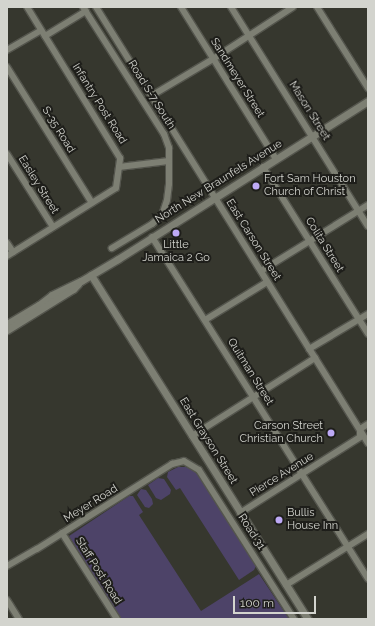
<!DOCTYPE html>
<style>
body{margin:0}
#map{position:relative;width:375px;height:626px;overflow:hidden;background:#36372e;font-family:Raleway,sans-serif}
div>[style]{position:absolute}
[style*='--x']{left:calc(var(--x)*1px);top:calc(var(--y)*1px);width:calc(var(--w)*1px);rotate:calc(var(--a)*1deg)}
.green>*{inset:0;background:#4d4368}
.roads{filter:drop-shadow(1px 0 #54554d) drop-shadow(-1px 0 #54554d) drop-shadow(0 1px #54554d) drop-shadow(0 -1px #54554d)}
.minor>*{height:6px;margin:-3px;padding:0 3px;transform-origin:3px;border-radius:3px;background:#7d7f73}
.tertiary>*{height:7px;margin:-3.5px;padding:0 3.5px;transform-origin:3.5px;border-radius:3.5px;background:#7d7f73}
.dots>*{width:11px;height:11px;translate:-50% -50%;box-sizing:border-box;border:2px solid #1e1e1a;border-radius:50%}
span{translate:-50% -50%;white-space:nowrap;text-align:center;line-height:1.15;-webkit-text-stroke:4px #1e1e1a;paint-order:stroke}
.street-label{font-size:11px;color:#d3d4ce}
.poi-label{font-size:11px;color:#d3d4ce}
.left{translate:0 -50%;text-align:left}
.right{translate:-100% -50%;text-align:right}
.frame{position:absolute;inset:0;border:8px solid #d3d4ce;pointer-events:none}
.scale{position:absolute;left:233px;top:596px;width:83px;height:18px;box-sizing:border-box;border:2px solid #d3d4ce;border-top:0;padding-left:5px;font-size:12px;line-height:14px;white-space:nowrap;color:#d3d4ce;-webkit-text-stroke:3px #1e1e1a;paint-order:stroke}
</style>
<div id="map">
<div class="green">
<div style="clip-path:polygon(178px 467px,186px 467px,196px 472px,256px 566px,254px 570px,239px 580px,180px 488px,176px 490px,167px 477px,168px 472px)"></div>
<div style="clip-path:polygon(158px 478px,164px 479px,171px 490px,170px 494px,161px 500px,156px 498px,148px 485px)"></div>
<div style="clip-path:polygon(141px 489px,146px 490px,152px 499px,153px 504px,149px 508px,145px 507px,137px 495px)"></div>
<div style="clip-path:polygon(129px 496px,133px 496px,143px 512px,139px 515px,201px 611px,259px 574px,289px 619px,121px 619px,69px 536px)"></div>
</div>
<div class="roads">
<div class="minor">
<div style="--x:83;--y:7;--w:151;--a:57.5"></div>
<div style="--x:164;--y:134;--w:15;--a:70"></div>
<div style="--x:169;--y:148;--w:36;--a:90"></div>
<div style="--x:169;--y:184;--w:16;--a:97"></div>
<div style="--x:167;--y:200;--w:16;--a:108"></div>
<div style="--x:162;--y:215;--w:13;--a:138"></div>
<div style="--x:152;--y:224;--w:47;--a:149"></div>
<div style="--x:96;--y:7;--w:514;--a:58.04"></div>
<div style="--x:181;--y:7;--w:179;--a:58"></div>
<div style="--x:231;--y:7;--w:258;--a:58"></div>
<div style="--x:317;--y:7;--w:96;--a:57.8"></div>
<div style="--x:45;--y:36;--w:48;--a:-31.4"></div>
<div style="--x:7;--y:50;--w:39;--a:-30"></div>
<div style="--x:7;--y:67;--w:160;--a:58"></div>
<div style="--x:151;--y:96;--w:72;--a:-30.8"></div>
<div style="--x:213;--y:59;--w:95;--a:-33"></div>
<div style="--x:7;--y:154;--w:86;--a:57.8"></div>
<div style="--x:119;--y:167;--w:50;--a:-6.8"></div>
<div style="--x:263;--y:167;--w:197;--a:57.8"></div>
<div style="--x:152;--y:237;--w:404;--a:57.7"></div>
<div style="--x:7;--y:243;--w:11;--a:56"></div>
<div style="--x:7;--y:256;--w:128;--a:-32"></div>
<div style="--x:116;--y:188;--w:30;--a:-82"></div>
<div style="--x:120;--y:158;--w:177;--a:-121.6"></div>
<div style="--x:261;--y:271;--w:126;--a:-31.7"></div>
<div style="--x:205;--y:320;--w:73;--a:-31.5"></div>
<div style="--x:309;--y:349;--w:69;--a:-30.7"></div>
<div style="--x:192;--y:436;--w:146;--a:-32.4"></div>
<div style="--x:240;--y:513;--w:142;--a:-32.3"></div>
<div style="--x:360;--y:437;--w:8;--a:-90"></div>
<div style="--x:360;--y:429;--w:9;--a:-32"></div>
<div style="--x:62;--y:533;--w:102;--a:57.4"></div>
<div style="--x:7;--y:566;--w:34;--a:-30"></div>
<div style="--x:37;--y:549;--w:160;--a:-32.2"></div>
<div style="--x:172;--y:464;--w:12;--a:-14"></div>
<div style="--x:184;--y:461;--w:17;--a:31"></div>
<div style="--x:199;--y:470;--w:177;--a:57.5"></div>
<div style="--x:286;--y:585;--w:97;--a:-31.9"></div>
<div style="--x:7;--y:600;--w:22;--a:58"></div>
</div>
<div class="tertiary">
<div style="--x:91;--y:275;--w:407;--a:57.8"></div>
<div style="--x:7;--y:324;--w:37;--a:-31"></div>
<div style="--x:39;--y:305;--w:16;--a:-38"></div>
<div style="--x:52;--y:295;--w:32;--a:-26"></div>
<div style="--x:81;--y:281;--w:43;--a:-30.7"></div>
<div style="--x:118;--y:259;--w:296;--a:-32.3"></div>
<div style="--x:7;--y:330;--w:78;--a:-31.8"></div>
<div style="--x:73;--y:289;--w:7;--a:-45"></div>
</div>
</div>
<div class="dots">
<div style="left:256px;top:186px;background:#bda9f5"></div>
<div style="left:176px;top:233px;background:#bda9f5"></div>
<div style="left:331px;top:433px;background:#bda9f5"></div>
<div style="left:279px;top:520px;background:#bda9f5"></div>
</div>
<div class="street-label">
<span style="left:237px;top:78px;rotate:58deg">Sandmeyer Street</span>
<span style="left:151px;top:95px;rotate:58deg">Road S-7 South</span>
<span style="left:99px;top:104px;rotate:58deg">Infantry Post Road</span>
<span style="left:309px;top:111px;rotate:58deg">Mason Street</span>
<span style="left:58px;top:130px;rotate:58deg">S-35 Road</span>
<span style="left:219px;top:182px;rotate:-32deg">North New Braunfels Avenue</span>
<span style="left:38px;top:185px;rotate:58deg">Easley Street</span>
<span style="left:253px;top:240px;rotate:58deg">East Carson Street</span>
<span style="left:324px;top:245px;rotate:58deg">Colita Street</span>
<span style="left:250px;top:372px;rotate:58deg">Quitman Street</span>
<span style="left:208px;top:441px;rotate:58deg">East Grayson Street</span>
<span style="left:282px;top:475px;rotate:-32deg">Pierce Avenue</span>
<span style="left:91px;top:504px;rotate:-32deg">Meyer Road</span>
<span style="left:251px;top:532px;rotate:57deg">Road 31</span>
<span style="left:98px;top:571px;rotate:58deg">Staff Post Road</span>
</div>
<div class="poi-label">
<span class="left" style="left:264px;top:186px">Fort Sam Houston<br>Church of Christ</span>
<span style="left:176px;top:252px">Little<br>Jamaica 2 Go</span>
<span class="right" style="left:323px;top:433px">Carson Street<br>Christian Church</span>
<span class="left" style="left:287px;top:520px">Bullis<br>House Inn</span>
</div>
<div class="frame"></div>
<div class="scale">100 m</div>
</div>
